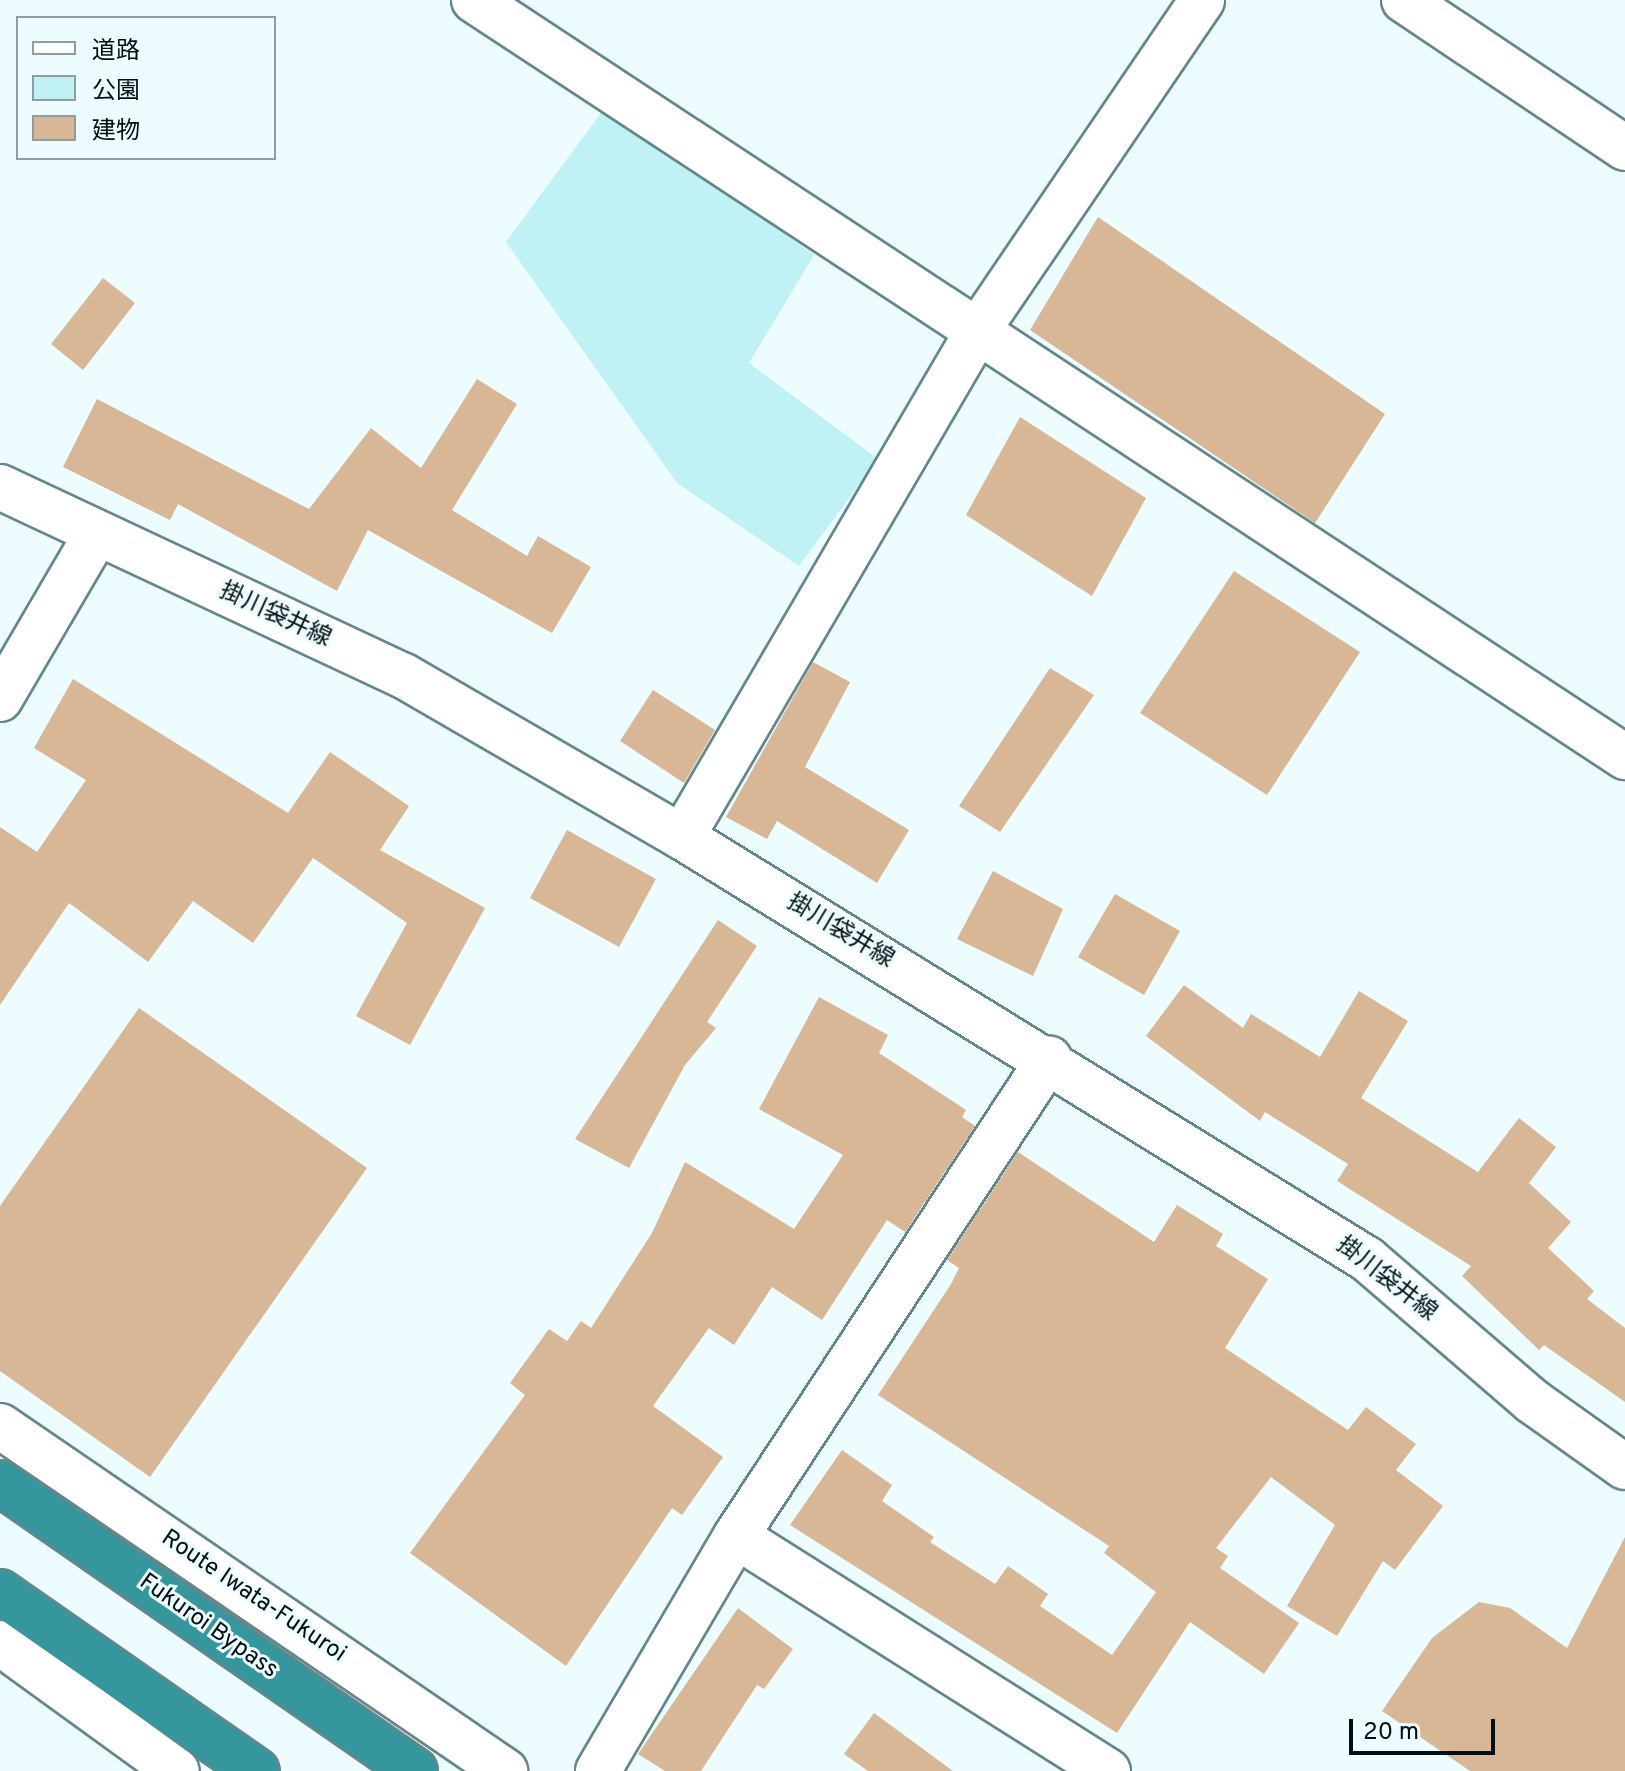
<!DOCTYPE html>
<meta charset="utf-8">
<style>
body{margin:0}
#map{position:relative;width:1625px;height:1771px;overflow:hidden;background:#edfcfe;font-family:Overpass,"Noto Sans JP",sans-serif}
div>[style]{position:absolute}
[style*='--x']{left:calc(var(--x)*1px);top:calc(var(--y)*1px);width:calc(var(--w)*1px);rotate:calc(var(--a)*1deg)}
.green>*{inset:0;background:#bff1f5}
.building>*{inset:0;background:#d7b795}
.roads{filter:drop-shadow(2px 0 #64878a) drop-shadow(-2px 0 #64878a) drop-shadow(0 2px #64878a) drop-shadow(0 -2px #64878a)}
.street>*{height:44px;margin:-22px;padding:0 22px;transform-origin:22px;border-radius:22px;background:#fff}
.secondary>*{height:44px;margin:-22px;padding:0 22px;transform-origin:22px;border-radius:22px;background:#fff}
.highway>*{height:44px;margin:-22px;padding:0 22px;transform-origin:22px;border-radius:22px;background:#36969e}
span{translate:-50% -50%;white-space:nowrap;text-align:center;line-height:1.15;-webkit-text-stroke:6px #edfcfe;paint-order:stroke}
.street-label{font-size:24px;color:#030f10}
.legend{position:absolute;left:16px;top:16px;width:260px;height:144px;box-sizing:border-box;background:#edfcfe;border:2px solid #8f9d9f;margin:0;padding:10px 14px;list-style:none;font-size:24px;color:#030f10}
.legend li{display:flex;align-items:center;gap:16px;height:40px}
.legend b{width:40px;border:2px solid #8f9d9f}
.scale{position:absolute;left:1349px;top:1719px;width:146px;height:36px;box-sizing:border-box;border:4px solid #030f10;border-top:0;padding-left:10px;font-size:24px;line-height:28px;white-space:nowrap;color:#030f10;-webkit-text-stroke:6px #edfcfe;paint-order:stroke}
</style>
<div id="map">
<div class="green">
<div style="clip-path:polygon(606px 106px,814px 255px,749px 363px,878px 459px,799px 566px,677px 483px,506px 242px)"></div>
</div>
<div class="building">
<div style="clip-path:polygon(1098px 217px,1385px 414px,1315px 523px,1030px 330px)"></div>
<div style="clip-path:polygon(103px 278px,135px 303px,83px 370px,51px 344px)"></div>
<div style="clip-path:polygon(477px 379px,517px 404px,452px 510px,527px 556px,538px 536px,591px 567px,552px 633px,368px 530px,337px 591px,178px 504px,170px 520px,63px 467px,97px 399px,309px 509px,371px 428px,421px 468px)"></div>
<div style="clip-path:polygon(1020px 417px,1146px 498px,1092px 596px,966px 515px)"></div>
<div style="clip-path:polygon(1234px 571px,1360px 652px,1267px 795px,1140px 713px)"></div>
<div style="clip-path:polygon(813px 662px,850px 682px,805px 767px,909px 830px,877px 883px,777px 821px,767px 839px,726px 817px)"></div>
<div style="clip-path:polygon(1050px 668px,1094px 695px,1000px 832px,959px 806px)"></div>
<div style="clip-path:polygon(73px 679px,288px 813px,330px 752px,409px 806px,380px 850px,485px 908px,410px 1045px,356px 1016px,407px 923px,313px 858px,253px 943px,193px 901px,148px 962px,69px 903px,0 1005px,0 827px,37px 852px,86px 780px,34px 748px)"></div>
<div style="clip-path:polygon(653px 690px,715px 730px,684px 783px,620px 741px)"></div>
<div style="clip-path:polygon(567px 830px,656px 879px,619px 947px,530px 898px)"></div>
<div style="clip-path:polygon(993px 871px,1063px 909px,1033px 976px,957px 939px)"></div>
<div style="clip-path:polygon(1115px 894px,1180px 931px,1144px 995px,1078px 957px)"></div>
<div style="clip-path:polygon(718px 920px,757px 946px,707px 1022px,716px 1028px,685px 1065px,629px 1168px,575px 1139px)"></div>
<div style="clip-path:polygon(1184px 985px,1243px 1028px,1251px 1014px,1320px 1057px,1359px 991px,1408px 1021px,1361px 1098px,1478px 1172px,1519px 1118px,1556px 1147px,1529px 1183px,1571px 1222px,1548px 1248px,1594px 1291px,1587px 1299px,1625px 1328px,1625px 1402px,1544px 1345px,1539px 1350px,1462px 1276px,1471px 1266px,1337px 1181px,1348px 1164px,1265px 1112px,1260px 1121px,1146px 1036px)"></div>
<div style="clip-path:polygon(819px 997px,888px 1035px,879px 1053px,966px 1110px,962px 1117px,975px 1126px,905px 1232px,887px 1220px,822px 1320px,772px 1287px,734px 1345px,709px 1328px,653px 1406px,723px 1457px,682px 1515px,672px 1508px,566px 1666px,410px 1553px,525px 1395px,510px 1383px,549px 1329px,567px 1341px,581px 1321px,591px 1328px,652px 1233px,685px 1162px,794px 1229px,843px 1155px,759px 1109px)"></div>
<div style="clip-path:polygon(139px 1008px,367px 1168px,150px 1477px,0 1371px,0 1206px)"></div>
<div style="clip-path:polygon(1018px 1152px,1154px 1242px,1177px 1205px,1223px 1234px,1216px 1246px,1268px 1279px,1225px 1348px,1348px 1430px,1366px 1407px,1416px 1444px,1396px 1470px,1443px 1506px,1395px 1570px,1383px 1561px,1337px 1636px,1287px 1606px,1335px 1525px,1271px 1477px,1216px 1548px,1228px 1556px,1220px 1568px,1299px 1623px,1264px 1674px,1190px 1622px,1117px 1733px,790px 1525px,842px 1450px,892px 1485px,882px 1501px,934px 1537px,930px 1542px,995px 1584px,1008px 1566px,1048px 1594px,1040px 1606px,1112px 1655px,1156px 1592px,1104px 1553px,1109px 1546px,878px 1395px,951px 1284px,959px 1268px,947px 1260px)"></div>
<div style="clip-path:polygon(1625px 1537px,1625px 1771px,1470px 1771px,1382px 1711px,1432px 1638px,1479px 1602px,1510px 1608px,1567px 1648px)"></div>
<div style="clip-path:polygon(738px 1608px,793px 1649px,764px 1689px,757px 1685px,701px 1771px,665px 1771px,638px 1754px)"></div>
<div style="clip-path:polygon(874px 1713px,953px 1771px,868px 1771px,844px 1754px)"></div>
</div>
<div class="roads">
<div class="street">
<div style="--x:474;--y:0;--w:1378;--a:33.33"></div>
<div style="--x:1404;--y:0;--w:266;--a:33.8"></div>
<div style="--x:682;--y:837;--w:591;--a:-59.7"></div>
<div style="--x:980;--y:327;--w:395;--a:-55.8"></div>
<div style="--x:736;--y:1536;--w:440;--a:32.3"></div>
<div style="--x:598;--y:1771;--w:273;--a:-59.6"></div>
<div style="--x:736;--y:1536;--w:571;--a:-56.73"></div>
</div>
<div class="secondary">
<div style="--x:0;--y:487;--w:446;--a:25.1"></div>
<div style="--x:404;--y:676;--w:321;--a:30.1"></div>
<div style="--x:682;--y:837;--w:805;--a:31.64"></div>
<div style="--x:1367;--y:1259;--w:218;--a:40.7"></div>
<div style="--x:1532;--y:1401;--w:114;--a:35.4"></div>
<div style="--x:0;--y:699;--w:192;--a:-59.7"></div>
<div style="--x:0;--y:1426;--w:612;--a:34.34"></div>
<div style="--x:0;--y:1643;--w:218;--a:35.9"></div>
</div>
<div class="highway">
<div style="--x:0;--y:1483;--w:505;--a:34.76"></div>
<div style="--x:0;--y:1592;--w:313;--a:34.9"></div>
</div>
</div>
<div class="street-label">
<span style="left:275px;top:616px;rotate:25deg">掛川袋井線</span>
<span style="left:840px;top:932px;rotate:31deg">掛川袋井線</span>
<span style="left:1386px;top:1280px;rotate:38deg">掛川袋井線</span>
<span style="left:253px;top:1597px;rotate:34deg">Route Iwata-Fukuroi</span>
<span style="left:208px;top:1627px;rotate:35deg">Fukuroi Bypass</span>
</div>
<ul class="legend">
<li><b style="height:10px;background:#fff"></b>道路</li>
<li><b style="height:22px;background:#bff1f5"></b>公園</li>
<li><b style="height:22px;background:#d7b795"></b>建物</li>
</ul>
<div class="scale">20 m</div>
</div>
